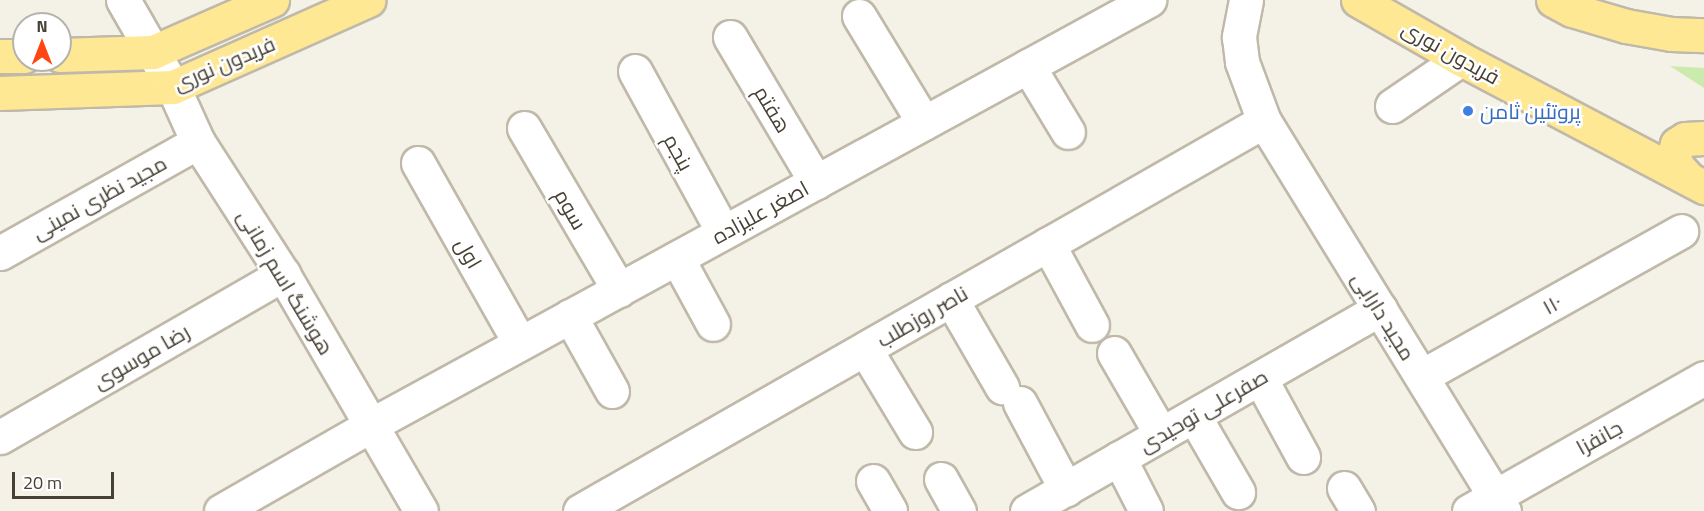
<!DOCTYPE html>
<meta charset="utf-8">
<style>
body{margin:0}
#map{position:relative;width:1704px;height:511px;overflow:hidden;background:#f4f1e7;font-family:"Titillium Web",Cairo,sans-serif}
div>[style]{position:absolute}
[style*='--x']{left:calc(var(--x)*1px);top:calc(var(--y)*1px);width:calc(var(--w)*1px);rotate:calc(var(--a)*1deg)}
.green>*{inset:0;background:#cbeaae}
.roads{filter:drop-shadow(2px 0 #c0b9a9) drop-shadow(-2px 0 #c0b9a9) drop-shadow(0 2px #c0b9a9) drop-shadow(0 -2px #c0b9a9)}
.minor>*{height:33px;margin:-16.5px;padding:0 16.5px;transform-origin:16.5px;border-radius:16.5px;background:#fff}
.major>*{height:33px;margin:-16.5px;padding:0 16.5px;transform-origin:16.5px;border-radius:16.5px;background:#ffe894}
.dots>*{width:16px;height:16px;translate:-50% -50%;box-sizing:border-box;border:3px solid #fff;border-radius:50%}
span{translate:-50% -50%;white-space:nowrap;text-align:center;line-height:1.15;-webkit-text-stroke:5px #fff;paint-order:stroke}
.street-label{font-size:21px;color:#474135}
.shop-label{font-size:21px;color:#366cbe}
.left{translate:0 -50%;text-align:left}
.north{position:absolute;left:12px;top:12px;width:60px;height:60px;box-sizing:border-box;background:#fff;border:2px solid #b5b3ae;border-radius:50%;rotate:0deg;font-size:16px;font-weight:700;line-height:24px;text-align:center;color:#474135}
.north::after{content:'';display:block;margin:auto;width:21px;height:27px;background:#ff4612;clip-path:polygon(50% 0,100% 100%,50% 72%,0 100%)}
.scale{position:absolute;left:12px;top:472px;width:102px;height:27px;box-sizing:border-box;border:3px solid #474135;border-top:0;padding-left:8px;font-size:18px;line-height:21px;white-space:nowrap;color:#474135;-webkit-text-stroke:4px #fff;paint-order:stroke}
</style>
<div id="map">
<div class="green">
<div style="clip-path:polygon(1670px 66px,1704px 68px,1704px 88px)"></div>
</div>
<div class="roads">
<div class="minor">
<div style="--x:123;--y:0;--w:100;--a:60.1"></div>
<div style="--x:173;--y:87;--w:60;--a:65.6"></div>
<div style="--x:198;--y:142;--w:157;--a:57.2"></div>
<div style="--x:283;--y:274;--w:274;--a:59.8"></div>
<div style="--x:1246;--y:0;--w:38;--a:101"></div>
<div style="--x:1239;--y:37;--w:25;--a:83"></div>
<div style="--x:1242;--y:62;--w:63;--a:69.6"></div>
<div style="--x:1264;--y:121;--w:458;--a:58.4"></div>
<div style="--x:859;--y:16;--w:125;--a:58.7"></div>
<div style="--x:730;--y:37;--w:169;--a:59.3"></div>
<div style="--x:1028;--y:66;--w:77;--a:58.8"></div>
<div style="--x:635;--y:71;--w:183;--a:61.3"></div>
<div style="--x:1392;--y:106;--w:83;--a:-34.3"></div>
<div style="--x:524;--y:128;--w:188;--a:59.6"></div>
<div style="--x:418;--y:163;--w:207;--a:60.5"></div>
<div style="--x:1048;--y:244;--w:92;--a:61.5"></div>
<div style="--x:0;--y:253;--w:227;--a:-29.3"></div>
<div style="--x:677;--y:258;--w:75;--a:61.4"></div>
<div style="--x:951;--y:299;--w:102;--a:59.9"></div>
<div style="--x:570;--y:316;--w:86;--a:60.8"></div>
<div style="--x:865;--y:349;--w:97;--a:58.9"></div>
<div style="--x:1114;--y:353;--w:94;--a:59.9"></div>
<div style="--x:1422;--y:376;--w:297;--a:-29.2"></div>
<div style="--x:1260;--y:378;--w:90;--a:61.4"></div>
<div style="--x:1020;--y:403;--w:98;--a:61.9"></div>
<div style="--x:1194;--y:416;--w:88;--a:59.9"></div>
<div style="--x:0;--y:437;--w:327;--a:-29.9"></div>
<div style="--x:1119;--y:458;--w:59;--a:63"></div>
<div style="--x:941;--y:479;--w:37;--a:61"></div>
<div style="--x:873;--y:481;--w:34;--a:60"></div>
<div style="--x:1344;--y:488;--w:27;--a:59"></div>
<div style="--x:221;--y:511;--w:173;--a:-29.8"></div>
<div style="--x:371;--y:425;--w:887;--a:-28.65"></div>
<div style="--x:580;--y:511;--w:787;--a:-29.69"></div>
<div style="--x:1027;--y:511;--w:407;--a:-29.8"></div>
<div style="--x:1469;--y:511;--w:270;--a:-29.5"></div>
</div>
<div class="major">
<div style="--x:1358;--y:0;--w:119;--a:29.8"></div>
<div style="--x:1461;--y:59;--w:275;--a:27.8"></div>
<div style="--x:1553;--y:0;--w:21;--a:28"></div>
<div style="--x:1572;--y:10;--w:56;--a:16.5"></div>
<div style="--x:1626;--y:26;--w:46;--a:10.1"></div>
<div style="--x:1671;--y:34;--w:33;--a:2"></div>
<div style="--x:60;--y:55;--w:93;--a:-1.8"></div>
<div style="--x:153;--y:52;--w:130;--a:-23.6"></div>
<div style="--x:0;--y:56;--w:24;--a:0"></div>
<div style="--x:0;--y:93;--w:173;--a:-2"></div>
<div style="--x:173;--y:87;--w:214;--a:-24"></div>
<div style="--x:1686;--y:176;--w:15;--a:-132"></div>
<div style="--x:1676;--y:165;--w:10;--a:-101"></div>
<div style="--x:1674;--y:155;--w:11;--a:-75"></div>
<div style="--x:1677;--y:144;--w:9;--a:-32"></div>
<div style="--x:1685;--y:139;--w:19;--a:-3"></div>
</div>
</div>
<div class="dots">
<div style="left:1468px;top:111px;background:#3f7fe0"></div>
</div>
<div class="street-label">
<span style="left:1451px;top:52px;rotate:29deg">فریدون نوری</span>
<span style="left:224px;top:63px;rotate:-23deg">فریدون نوری</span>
<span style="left:773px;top:109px;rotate:59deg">هفتم</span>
<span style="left:679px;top:152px;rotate:61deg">پنجم</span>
<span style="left:99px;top:197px;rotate:-29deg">مجید نظری نمینی</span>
<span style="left:571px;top:209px;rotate:60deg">سوم</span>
<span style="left:760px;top:212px;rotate:-29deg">اصغر علیزاده</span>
<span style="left:469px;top:253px;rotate:60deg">اول</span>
<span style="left:286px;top:282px;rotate:59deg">هوشنگ اسم زمانی</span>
<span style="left:1552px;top:304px;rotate:-29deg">۱۱۰</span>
<span style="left:922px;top:316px;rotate:-30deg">ناصر روزطلب</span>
<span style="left:1384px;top:316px;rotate:58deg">مجید دارابی</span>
<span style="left:141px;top:356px;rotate:-30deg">رضا موسوی</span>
<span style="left:1203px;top:410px;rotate:-30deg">صفرعلی توحیدی</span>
<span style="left:1599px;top:437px;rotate:-29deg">جانفزا</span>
</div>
<div class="shop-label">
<span class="left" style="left:1480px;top:111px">پروتئین ثامن</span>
</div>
<div class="north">N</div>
<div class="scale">20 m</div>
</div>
